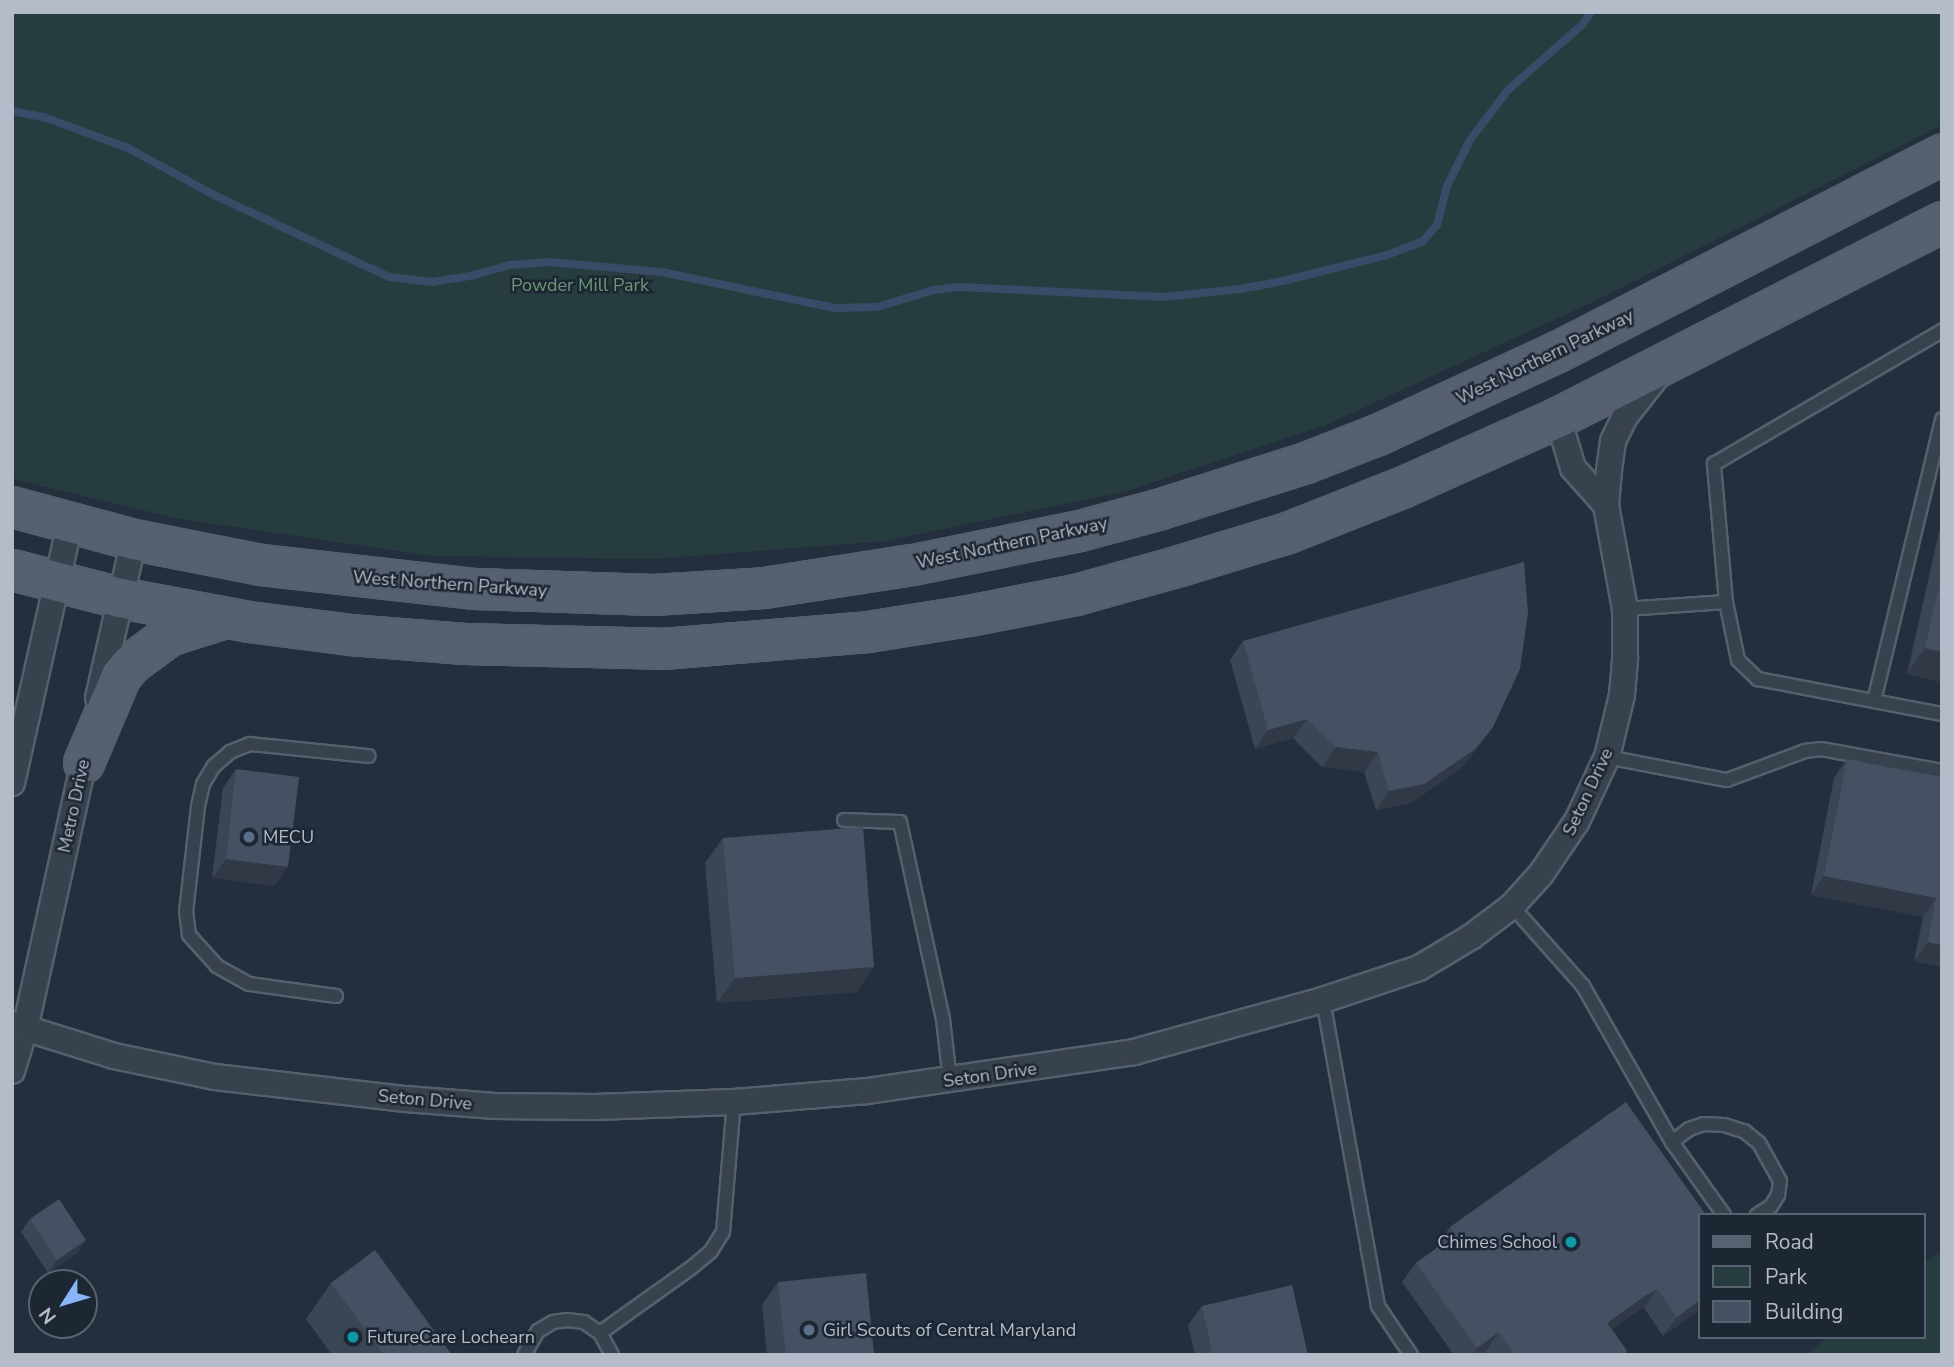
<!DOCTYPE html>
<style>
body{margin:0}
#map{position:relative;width:1954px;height:1367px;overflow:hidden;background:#242f3e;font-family:"Nunito Sans",sans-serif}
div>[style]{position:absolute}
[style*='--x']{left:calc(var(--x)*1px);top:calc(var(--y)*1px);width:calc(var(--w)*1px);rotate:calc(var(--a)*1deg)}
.green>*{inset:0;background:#263c3f}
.stream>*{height:8px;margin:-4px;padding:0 4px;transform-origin:4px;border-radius:4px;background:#394c67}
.roads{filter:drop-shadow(2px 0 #565f6c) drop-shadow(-2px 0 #565f6c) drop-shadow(0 2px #565f6c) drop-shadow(0 -2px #565f6c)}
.service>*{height:12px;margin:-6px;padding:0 6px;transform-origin:6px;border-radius:6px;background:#38414e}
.minor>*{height:24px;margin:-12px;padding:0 12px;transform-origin:12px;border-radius:12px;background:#38414e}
.primary>*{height:38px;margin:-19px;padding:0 19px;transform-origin:19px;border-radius:19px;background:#56606e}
.wall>*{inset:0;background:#3b4654}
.shaded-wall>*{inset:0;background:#303945}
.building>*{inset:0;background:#455162}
.dots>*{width:19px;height:19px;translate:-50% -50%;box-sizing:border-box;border:4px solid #1d2633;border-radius:50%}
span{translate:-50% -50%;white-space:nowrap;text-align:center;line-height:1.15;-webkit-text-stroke:5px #1d2633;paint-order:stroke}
.park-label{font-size:18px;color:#6b9a76}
.street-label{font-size:18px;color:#b4bcc9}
.poi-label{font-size:18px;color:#b4bcc9}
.left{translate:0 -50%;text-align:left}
.right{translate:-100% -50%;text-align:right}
.frame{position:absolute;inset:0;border:14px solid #b4bcc9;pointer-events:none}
.legend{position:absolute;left:1698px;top:1213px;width:228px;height:126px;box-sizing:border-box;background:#1d2633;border:2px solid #59626f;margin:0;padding:9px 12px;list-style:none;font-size:21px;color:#b4bcc9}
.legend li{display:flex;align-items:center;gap:14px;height:35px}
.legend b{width:35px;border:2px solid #59626f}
.north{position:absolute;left:28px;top:1269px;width:70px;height:70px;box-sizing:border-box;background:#1d2633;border:2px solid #59626f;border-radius:50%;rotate:233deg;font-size:19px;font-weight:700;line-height:28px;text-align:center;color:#b4bcc9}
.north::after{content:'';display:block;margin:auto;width:24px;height:32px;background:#8ab4f8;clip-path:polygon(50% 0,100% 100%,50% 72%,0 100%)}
</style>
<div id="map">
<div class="green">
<div style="clip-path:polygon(12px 12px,1942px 12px,1942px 125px,1593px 302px,1326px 425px,1123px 492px,885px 541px,653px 559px,433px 556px,180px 519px,12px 479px)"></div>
<div style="clip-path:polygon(1942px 1250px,1942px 1355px,1806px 1355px,1829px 1337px,1924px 1337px,1924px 1263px)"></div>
</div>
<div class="stream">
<div style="--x:12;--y:111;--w:33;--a:11"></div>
<div style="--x:44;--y:117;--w:90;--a:20.3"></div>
<div style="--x:128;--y:148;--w:98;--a:28.7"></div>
<div style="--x:214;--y:195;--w:193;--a:25.1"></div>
<div style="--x:389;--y:277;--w:43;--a:6.6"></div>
<div style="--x:432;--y:282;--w:39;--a:-9"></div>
<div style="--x:471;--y:276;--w:40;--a:-16"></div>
<div style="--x:509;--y:265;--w:39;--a:-4"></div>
<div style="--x:548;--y:262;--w:114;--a:5"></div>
<div style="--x:662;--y:272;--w:177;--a:11.8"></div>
<div style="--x:835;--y:308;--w:42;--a:-1.4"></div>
<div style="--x:877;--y:307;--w:59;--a:-16.6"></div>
<div style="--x:934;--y:290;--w:26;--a:-7"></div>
<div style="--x:960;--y:287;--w:204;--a:2.8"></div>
<div style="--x:1164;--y:297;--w:76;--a:-6"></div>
<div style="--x:1240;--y:289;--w:44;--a:-10.5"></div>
<div style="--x:1283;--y:281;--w:107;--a:-14"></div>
<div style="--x:1387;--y:255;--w:39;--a:-21"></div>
<div style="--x:1423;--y:241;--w:21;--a:-49"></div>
<div style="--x:1437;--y:225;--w:40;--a:-75.6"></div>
<div style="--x:1447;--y:186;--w:51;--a:-63.4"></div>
<div style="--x:1470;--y:140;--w:63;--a:-52.8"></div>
<div style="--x:1508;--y:90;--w:98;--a:-41.3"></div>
<div style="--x:1582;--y:25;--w:16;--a:-55"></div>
</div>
<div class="roads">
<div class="service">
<div style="--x:1726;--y:602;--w:139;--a:-95"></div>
<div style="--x:1714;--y:464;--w:264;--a:-30.3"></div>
<div style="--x:1625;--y:609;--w:101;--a:-4"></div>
<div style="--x:1726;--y:602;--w:59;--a:78.3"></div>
<div style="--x:1738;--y:660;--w:28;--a:44"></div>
<div style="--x:1758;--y:679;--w:187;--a:10.8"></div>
<div style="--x:1874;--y:701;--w:290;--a:-76.4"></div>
<div style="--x:1607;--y:757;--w:122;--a:10.9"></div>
<div style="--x:1727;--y:780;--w:83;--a:-20.4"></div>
<div style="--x:1805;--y:751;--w:16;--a:-7"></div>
<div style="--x:1821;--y:749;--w:123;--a:10.3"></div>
<div style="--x:844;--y:820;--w:56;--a:2"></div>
<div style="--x:900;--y:822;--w:202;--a:77.7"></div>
<div style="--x:943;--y:1019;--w:61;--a:83.5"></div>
<div style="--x:1512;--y:906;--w:107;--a:48.4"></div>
<div style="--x:1583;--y:986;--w:180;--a:60.3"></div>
<div style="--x:1672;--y:1142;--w:90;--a:54.5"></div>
<div style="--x:336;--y:996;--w:88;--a:-172.1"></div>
<div style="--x:249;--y:984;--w:37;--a:-151"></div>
<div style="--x:217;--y:966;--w:42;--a:-132.1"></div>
<div style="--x:189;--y:935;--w:23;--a:-97"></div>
<div style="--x:186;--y:912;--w:107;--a:-83.5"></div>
<div style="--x:198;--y:806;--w:23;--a:-77"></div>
<div style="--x:203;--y:784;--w:21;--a:-59"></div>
<div style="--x:214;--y:766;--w:21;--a:-41"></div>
<div style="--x:230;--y:752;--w:22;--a:-22"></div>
<div style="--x:250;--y:744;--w:119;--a:5.8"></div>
<div style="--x:1323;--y:1000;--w:311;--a:79.8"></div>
<div style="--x:1378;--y:1306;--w:59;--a:56"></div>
<div style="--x:1672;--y:1142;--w:21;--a:-37"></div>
<div style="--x:1689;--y:1129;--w:16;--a:-18"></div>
<div style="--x:1704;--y:1124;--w:20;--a:3"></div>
<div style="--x:1724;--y:1125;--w:21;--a:17"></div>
<div style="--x:1744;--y:1131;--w:19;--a:39"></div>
<div style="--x:1759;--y:1143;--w:43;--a:61.1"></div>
<div style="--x:1780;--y:1181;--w:14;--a:98"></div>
<div style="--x:1778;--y:1195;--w:13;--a:122"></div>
<div style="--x:1771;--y:1206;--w:17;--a:147"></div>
<div style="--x:600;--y:1333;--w:112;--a:-35.5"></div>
<div style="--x:691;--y:1268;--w:26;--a:-40"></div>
<div style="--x:711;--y:1251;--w:22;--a:-58"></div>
<div style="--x:723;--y:1232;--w:130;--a:-85.2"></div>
<div style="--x:524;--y:1355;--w:28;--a:-60"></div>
<div style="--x:538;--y:1331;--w:17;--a:-31"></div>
<div style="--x:553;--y:1322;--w:14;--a:-8"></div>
<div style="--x:567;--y:1320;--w:17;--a:7"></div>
<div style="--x:584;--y:1322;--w:19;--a:35"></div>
<div style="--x:600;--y:1333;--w:25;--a:61"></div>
</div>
<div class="minor">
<div style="--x:1558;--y:418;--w:52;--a:73.3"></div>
<div style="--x:1573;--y:468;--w:50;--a:48.3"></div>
<div style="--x:98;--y:698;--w:162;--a:-77.2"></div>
<div style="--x:12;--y:783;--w:266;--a:-77.4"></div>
<div style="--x:12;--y:1024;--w:107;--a:17.4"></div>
<div style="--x:114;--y:1056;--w:103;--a:11.7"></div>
<div style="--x:215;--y:1077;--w:192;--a:6.6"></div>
<div style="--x:406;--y:1099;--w:89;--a:4.5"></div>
<div style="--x:495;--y:1106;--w:100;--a:0.6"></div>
<div style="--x:595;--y:1107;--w:139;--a:-2.1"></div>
<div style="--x:734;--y:1102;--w:134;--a:-4.7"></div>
<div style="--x:868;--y:1091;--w:269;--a:-8.3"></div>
<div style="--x:1134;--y:1052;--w:196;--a:-15.4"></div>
<div style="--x:1323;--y:1000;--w:101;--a:-18.4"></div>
<div style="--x:1419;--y:968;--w:61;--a:-30.8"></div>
<div style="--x:1471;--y:937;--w:51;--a:-37.1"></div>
<div style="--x:1512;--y:906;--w:43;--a:-47.8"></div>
<div style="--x:1541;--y:874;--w:64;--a:-55.8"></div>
<div style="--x:1577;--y:821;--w:71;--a:-64.9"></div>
<div style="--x:1607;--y:757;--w:64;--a:-76.4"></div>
<div style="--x:1622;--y:695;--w:37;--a:-85"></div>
<div style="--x:1625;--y:658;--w:49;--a:-90"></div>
<div style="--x:1625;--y:609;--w:106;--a:-100.4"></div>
<div style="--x:1606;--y:505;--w:35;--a:-85"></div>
<div style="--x:1609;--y:470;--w:29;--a:-82"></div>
<div style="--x:1613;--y:441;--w:25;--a:-64"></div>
<div style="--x:1624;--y:418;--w:53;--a:-51.8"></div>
<div style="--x:12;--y:1071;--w:44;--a:-72.8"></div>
<div style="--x:25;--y:1029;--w:285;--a:-77.6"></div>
</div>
<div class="primary">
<div style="--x:12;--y:507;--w:126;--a:15.1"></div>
<div style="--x:134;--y:540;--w:129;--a:11.1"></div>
<div style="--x:261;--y:565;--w:214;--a:6.4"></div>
<div style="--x:474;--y:589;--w:180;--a:1.9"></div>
<div style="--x:654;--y:595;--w:110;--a:-3.6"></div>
<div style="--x:764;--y:588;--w:151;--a:-8.8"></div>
<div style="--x:913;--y:565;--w:170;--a:-11.5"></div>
<div style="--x:1080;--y:531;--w:81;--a:-15.1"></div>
<div style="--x:1158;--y:510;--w:155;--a:-17.6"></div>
<div style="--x:1306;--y:463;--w:77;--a:-21.3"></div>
<div style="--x:1378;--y:435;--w:198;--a:-24.8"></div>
<div style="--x:1558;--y:352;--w:432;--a:-27.2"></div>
<div style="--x:12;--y:570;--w:112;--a:14.5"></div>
<div style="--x:120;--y:598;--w:131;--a:10.5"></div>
<div style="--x:249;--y:622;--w:102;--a:7.3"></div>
<div style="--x:350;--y:635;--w:115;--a:4.5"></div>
<div style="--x:465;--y:644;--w:198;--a:1.4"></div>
<div style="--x:663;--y:649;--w:206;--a:-4.7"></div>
<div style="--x:868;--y:632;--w:102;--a:-9"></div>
<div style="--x:969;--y:616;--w:109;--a:-11.1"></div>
<div style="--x:1076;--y:595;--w:108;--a:-15.6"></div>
<div style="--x:1180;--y:566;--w:113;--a:-17"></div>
<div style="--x:1288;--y:533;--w:125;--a:-21.6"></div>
<div style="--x:1404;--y:487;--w:169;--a:-24.1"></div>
<div style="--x:1558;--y:418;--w:431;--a:-27"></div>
<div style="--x:84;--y:763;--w:95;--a:-67"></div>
<div style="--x:121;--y:676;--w:16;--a:-50"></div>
<div style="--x:131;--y:664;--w:47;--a:-36.4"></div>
<div style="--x:169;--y:636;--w:52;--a:-17.7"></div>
</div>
</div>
<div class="wall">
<div style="clip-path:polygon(1942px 529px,1942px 682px,1907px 674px,1939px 532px)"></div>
<div style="clip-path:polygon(1243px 641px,1493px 727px,1479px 746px,1461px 768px,1411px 803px,1376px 810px,1364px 772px,1322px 767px,1293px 738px,1255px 749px,1230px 660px)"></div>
<div style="clip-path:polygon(1847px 759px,1942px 778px,1942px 967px,1914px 961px,1923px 917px,1811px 895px,1834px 778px)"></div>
<div style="clip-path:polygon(236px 769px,274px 886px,212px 878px,223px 788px)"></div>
<div style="clip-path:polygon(723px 838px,857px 992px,717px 1003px,705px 863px)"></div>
<div style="clip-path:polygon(1700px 1215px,1700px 1310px,1663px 1336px,1644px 1308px,1633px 1314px,1612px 1329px,1627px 1351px,1625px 1355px,1488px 1355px,1485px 1352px,1481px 1355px,1454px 1355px,1402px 1282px,1416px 1263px,1437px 1248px,1436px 1247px,1450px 1227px)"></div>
<div style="clip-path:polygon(30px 1219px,86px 1240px,77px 1253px,48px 1273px,21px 1232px)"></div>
<div style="clip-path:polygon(778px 1282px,874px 1355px,767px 1355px,762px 1305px)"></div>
<div style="clip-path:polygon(331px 1283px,452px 1355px,332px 1355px,306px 1319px)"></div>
<div style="clip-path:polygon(1202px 1306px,1308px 1355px,1195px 1355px,1188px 1325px)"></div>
</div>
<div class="shaded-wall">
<div style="clip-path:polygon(1925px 648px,1942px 652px,1942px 682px,1907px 674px)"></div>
<div style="clip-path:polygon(1307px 719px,1293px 738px,1255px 749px,1268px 730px)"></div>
<div style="clip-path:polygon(1493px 727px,1479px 746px,1461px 768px,1411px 803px,1376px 810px,1389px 791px)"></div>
<div style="clip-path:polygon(1336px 747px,1378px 752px,1364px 772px,1322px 767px)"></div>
<div style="clip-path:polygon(226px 859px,288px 867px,274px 886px,212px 878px)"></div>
<div style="clip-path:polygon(1824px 876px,1936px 898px,1923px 917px,1811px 895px)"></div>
<div style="clip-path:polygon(1928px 942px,1942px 945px,1942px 967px,1914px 961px)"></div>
<div style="clip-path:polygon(874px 967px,857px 992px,717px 1003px,735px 978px)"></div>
<div style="clip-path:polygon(86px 1240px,77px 1253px,48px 1273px,57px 1260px)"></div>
<div style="clip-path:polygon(1657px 1289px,1644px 1308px,1633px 1314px,1593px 1342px,1607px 1323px,1646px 1295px)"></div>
<div style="clip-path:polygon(1700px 1300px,1700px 1310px,1663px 1336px,1677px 1317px)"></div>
<div style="clip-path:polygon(1499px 1332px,1485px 1352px,1481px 1355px,1472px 1355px,1477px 1348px)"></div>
</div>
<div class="building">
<div style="clip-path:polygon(1524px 562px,1528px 613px,1520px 669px,1493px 727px,1475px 749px,1424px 784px,1389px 791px,1378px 752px,1336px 747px,1307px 719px,1268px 730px,1243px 641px)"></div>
<div style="clip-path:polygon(1942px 575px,1942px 652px,1925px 648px)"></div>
<div style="clip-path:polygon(1847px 759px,1942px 778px,1942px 945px,1928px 942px,1936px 898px,1824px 876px)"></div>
<div style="clip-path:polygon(236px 769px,299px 777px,288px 867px,226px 859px)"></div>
<div style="clip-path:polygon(863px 827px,874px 967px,735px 978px,723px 838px)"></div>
<div style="clip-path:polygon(1626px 1102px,1706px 1215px,1700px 1215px,1700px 1300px,1677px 1317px,1657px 1289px,1646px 1295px,1607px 1323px,1627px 1351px,1622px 1355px,1515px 1355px,1499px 1332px,1477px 1348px,1416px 1263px,1455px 1235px,1450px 1227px)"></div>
<div style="clip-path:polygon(59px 1199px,86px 1240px,57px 1260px,30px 1219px)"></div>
<div style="clip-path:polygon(375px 1250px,452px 1355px,384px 1355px,331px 1283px)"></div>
<div style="clip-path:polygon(866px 1273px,874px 1355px,786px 1355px,778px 1282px)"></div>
<div style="clip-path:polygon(1292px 1285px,1308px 1355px,1213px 1355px,1202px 1306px)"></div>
</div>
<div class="dots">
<div style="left:249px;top:837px;background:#5c6f8a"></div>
<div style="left:1571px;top:1242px;background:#0f9aa8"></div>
<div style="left:809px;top:1330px;background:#5c6f8a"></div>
<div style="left:353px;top:1337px;background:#0f9aa8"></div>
</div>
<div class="park-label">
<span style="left:580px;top:285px">Powder Mill Park</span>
</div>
<div class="street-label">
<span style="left:1545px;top:357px;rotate:-26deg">West Northern Parkway</span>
<span style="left:1012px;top:543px;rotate:-12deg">West Northern Parkway</span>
<span style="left:450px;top:584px;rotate:4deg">West Northern Parkway</span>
<span style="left:1588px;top:792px;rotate:-65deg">Seton Drive</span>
<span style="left:74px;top:806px;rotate:-78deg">Metro Drive</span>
<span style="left:990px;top:1075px;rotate:-8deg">Seton Drive</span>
<span style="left:425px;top:1100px;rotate:5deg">Seton Drive</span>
</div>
<div class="poi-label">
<span class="left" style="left:263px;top:837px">MECU</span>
<span class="right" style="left:1557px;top:1242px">Chimes School</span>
<span class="left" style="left:823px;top:1330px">Girl Scouts of Central Maryland</span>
<span class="left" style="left:367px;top:1337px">FutureCare Lochearn</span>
</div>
<div class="frame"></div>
<ul class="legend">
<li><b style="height:9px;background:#56606e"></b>Road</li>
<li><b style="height:19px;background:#263c3f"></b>Park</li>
<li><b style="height:19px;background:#455162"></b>Building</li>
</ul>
<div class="north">N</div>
</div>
